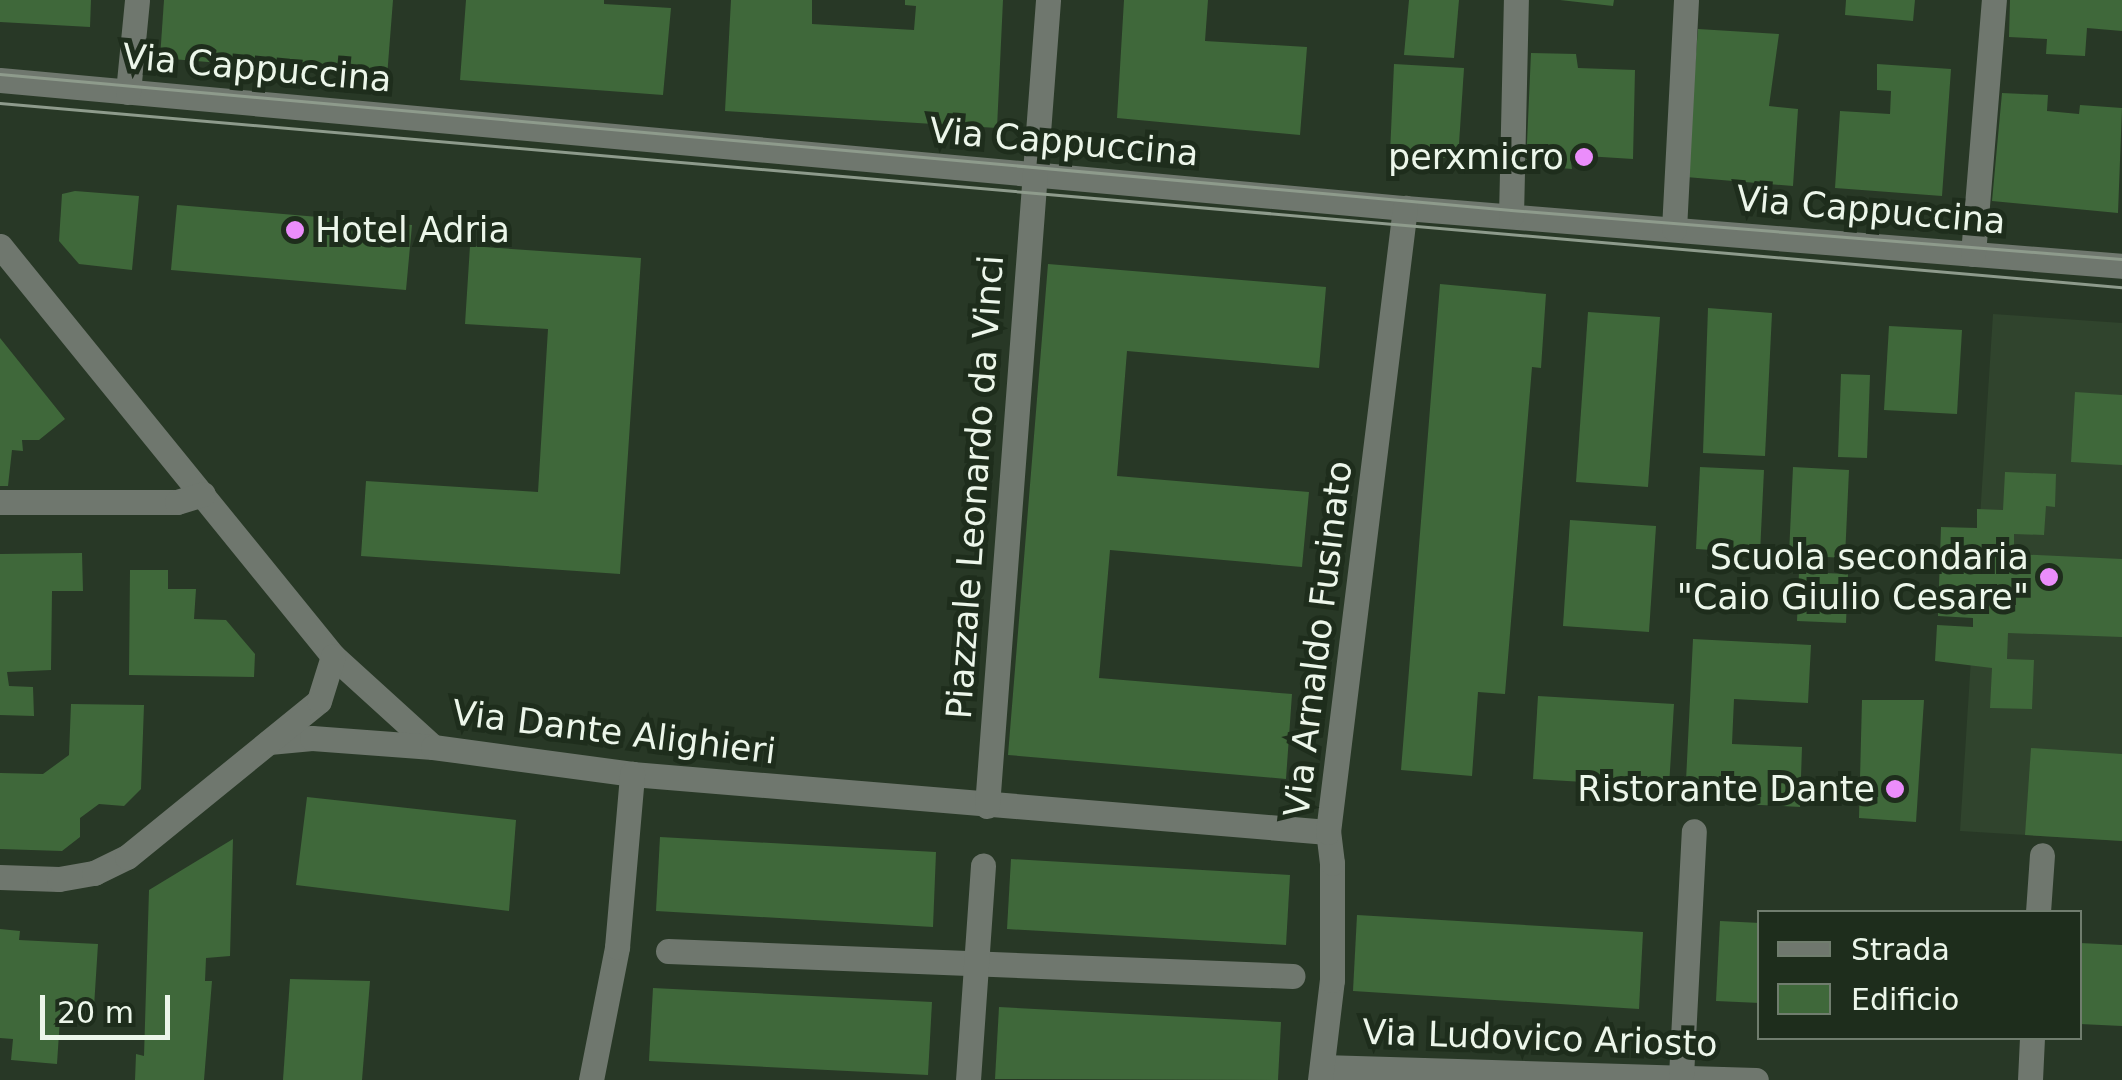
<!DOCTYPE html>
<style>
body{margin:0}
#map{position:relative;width:2122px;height:1080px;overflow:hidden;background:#283826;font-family:"DejaVu Sans",sans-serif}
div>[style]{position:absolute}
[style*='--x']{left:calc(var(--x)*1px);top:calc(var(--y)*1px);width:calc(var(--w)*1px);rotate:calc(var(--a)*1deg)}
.built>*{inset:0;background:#30442d}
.building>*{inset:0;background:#3f683a}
.minor>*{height:25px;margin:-12.5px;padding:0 12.5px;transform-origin:12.5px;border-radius:12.5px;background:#6f776e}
.tram>*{height:2.5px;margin:-1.25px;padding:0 1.25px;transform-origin:1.25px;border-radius:1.25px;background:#8e9b8c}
.dots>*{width:28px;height:28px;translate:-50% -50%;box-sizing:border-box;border:5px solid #1e2d1c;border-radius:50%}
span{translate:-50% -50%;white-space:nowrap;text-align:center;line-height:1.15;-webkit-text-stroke:10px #1e2d1c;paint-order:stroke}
.street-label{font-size:35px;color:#ecf6ea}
.poi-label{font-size:35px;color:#ecf6ea}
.right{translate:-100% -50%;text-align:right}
.left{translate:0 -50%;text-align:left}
.legend{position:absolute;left:1757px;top:910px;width:325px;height:130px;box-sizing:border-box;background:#1e2d1c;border:2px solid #707d6e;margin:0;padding:12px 18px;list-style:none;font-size:30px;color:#ecf6ea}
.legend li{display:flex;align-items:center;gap:20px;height:50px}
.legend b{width:50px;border:2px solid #707d6e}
.scale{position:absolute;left:40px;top:995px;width:130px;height:45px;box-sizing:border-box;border:5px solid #ecf6ea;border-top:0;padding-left:12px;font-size:30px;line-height:35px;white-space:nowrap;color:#ecf6ea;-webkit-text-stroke:8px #1e2d1c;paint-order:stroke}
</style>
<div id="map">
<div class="built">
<div style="clip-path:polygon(1993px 314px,2122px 323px,2122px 841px,1960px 831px)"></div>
</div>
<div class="building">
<div style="clip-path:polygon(0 0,91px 0,90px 27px,0 22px)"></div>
<div style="clip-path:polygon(164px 0,393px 0,387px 77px,160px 58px)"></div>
<div style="clip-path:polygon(466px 0,604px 0,604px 4px,671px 8px,663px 95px,460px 80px)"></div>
<div style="clip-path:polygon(731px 0,812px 0,812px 24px,914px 30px,916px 6px,905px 5px,905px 0,1003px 0,997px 128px,725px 111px)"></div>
<div style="clip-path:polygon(1124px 0,1208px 0,1205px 41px,1307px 47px,1300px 135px,1117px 118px)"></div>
<div style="clip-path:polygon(1409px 0,1459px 0,1454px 58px,1404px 55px)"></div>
<div style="clip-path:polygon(1560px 0,1614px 0,1613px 6px)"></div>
<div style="clip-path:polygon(1846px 0,1915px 0,1913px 21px,1845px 15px)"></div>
<div style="clip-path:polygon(2010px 0,2122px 0,2122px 31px,2087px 28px,2085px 56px,2046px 54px,2047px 39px,2009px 37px)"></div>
<div style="clip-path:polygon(1698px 29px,1779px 34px,1769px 106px,1798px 109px,1793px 186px,1686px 177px)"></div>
<div style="clip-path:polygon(1531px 53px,1576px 54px,1578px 68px,1635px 70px,1633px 159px,1570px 155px,1572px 169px,1526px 165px)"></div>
<div style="clip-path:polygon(1394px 64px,1464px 68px,1458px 159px,1390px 154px)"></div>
<div style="clip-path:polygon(1877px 64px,1951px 69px,1942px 196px,1835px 188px,1840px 111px,1890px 114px,1891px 91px,1877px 90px)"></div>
<div style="clip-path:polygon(2002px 93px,2048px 95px,2047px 111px,2079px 114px,2080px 105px,2122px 108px,2118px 213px,1992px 201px)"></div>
<div style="clip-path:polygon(75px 191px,139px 196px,132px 270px,79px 264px,59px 241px,62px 194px)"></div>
<div style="clip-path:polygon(177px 205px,412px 225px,406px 290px,171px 270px)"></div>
<div style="clip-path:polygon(470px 246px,641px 258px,620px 574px,361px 556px,366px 481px,538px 492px,548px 329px,465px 324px)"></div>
<div style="clip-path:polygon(1048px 264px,1326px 287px,1319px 368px,1127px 351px,1117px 476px,1309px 492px,1302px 567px,1110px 550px,1099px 678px,1292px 694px,1286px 779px,1008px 755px)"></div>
<div style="clip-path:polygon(1440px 284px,1546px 294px,1541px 368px,1532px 367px,1505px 694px,1478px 692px,1472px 776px,1401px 770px)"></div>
<div style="clip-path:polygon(1708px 308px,1772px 313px,1765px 456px,1703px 453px)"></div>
<div style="clip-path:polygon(1588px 312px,1660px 317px,1648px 487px,1576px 482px)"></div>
<div style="clip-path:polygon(1889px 326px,1962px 330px,1957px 414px,1884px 410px)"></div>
<div style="clip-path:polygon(0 338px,65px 419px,39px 440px,22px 440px,23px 451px,12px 450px,8px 486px,0 486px)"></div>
<div style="clip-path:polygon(1841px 374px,1870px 375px,1867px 458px,1838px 457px)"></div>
<div style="clip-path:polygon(2075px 392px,2122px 395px,2122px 465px,2071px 462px)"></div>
<div style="clip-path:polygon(1700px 467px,1764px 470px,1760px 553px,1696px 549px)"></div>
<div style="clip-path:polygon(1793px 467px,1849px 470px,1845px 558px,1789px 555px)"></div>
<div style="clip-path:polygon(2005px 472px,2056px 474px,2055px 507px,2046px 506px,2044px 535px,2014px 534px,2014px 554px,2122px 559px,2122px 637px,2008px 633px,2007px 659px,2034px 660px,2032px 709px,1990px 708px,1992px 668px,1935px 661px,1937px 625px,1973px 627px,1973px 618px,1938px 616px,1941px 527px,1977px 528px,1977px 509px,2003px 510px)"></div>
<div style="clip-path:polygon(1570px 520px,1656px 526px,1649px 632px,1563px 626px)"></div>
<div style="clip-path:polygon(82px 553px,83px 591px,52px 591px,51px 670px,7px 672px,9px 686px,33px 687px,34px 716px,0 715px,0 554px)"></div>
<div style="clip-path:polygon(130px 570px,168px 570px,168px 589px,196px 589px,194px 619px,226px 620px,255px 654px,254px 677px,129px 675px)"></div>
<div style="clip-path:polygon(1799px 572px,1848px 574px,1846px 623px,1797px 621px)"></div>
<div style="clip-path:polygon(1693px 639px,1811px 645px,1808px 703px,1734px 699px,1732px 744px,1802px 747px,1800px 807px,1685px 801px)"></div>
<div style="clip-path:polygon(1538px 696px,1674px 704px,1669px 787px,1533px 779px)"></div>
<div style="clip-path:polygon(1862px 700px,1924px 700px,1916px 822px,1859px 818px)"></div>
<div style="clip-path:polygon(71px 704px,144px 705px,141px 789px,124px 806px,99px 804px,80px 818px,80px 837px,62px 851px,0 849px,0 773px,43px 774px,69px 755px)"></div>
<div style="clip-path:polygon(2031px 748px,2122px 754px,2122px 841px,2025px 835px)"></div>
<div style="clip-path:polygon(307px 797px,516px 820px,509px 911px,296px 885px)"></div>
<div style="clip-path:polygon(660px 837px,936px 852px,933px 927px,656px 911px)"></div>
<div style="clip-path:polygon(233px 839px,230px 956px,206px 958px,205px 981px,212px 981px,204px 1080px,135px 1080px,136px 1054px,144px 1056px,149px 890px)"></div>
<div style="clip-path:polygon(1011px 859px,1290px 875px,1286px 945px,1007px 929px)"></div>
<div style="clip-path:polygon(1357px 915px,1643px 932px,1639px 1009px,1353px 991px)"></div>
<div style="clip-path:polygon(1720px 921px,1760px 923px,1760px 1003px,1716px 1001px)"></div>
<div style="clip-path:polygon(0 929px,20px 931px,19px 940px,98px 944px,94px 1007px,61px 1003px,57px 1064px,11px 1060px,13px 1039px,0 1038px)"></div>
<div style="clip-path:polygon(2080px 943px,2122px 945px,2122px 1026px,2080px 1024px)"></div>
<div style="clip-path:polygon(290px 979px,370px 981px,362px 1080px,283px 1080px)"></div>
<div style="clip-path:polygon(653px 988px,932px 1002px,928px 1075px,649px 1061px)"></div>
<div style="clip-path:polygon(999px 1007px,1281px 1022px,1278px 1080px,995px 1079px)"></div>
</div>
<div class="minor">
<div style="--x:0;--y:80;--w:1411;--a:5.21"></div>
<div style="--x:1405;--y:208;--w:719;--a:4.62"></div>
<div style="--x:128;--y:92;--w:92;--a:-84.4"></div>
<div style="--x:1511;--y:216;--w:216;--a:-88.7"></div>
<div style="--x:1674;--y:229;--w:229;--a:-87"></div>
<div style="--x:0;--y:246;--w:528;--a:50.92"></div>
<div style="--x:333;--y:656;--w:135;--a:42.3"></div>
<div style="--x:1973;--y:254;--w:255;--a:-85.3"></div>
<div style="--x:0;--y:502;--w:177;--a:0"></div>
<div style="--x:177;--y:502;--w:27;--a:-17"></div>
<div style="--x:269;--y:742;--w:43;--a:-5.3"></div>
<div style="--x:312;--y:738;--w:121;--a:4.3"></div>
<div style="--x:433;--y:747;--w:201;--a:7.7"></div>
<div style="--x:632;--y:774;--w:698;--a:4.76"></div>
<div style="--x:987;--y:806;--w:808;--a:-85.67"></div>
<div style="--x:0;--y:877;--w:59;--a:1.9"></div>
<div style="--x:59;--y:879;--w:36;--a:-10"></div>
<div style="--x:94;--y:873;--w:37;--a:-26"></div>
<div style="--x:127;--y:857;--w:247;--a:-39.1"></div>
<div style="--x:319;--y:701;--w:47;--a:-72.7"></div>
<div style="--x:2038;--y:912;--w:57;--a:-86"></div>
<div style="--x:668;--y:951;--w:625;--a:2.29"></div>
<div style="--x:1322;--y:1067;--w:434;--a:1.7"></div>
<div style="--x:1681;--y:1076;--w:245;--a:-87"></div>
<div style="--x:591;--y:1080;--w:136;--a:-78.9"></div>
<div style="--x:617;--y:947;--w:174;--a:-85"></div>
<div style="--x:968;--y:1080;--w:215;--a:-86"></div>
<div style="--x:1320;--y:1080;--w:101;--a:-83.2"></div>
<div style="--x:1332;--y:980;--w:117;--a:-90"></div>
<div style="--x:1332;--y:863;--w:31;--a:-97"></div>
<div style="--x:1328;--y:832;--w:629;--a:-82.97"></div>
<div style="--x:2030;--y:1080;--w:42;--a:-87.3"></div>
</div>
<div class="tram">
<div style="--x:0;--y:74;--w:1517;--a:5.14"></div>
<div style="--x:1511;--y:210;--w:613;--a:4.59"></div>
<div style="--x:0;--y:103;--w:2130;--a:4.96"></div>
</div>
<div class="dots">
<div style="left:1584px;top:157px;background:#eb8dfb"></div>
<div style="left:295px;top:230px;background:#eb8dfb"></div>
<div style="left:2049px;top:577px;background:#eb8dfb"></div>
<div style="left:1895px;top:789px;background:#eb8dfb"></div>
</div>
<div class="street-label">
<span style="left:257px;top:68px;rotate:5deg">Via Cappuccina</span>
<span style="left:1064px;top:142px;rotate:5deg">Via Cappuccina</span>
<span style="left:1871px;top:210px;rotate:5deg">Via Cappuccina</span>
<span style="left:975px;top:487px;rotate:-86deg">Piazzale Leonardo da Vinci</span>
<span style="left:1318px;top:639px;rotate:-83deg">Via Arnaldo Fusinato</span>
<span style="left:614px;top:732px;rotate:7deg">Via Dante Alighieri</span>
<span style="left:1540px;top:1038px;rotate:2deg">Via Ludovico Ariosto</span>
</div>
<div class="poi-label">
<span class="right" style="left:1564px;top:157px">perxmicro</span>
<span class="left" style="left:315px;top:230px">Hotel Adria</span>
<span class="right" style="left:2029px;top:577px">Scuola secondaria<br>"Caio Giulio Cesare"</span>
<span class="right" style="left:1875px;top:789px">Ristorante Dante</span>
</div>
<ul class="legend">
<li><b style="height:12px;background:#6f776e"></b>Strada</li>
<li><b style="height:28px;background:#3f683a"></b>Edificio</li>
</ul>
<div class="scale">20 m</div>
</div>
